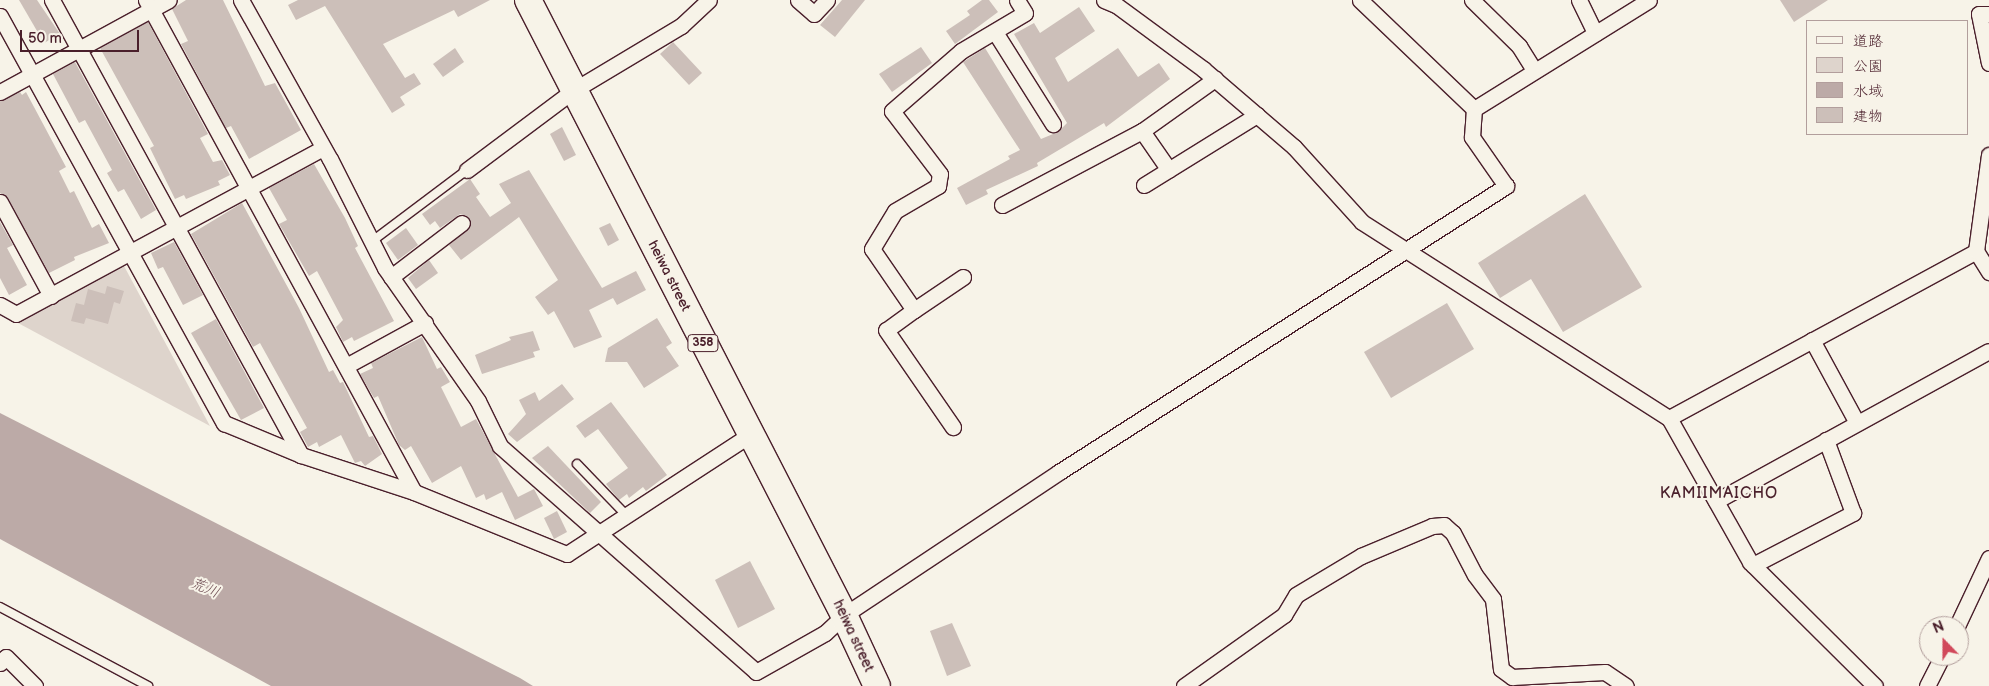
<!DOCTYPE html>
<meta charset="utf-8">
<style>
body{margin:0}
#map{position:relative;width:1989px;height:686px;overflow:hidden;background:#f7f3e8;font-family:"Balsamiq Sans","Klee One",sans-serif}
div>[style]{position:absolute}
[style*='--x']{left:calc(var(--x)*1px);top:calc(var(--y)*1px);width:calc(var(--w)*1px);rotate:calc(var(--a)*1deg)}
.green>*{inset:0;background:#ded4cc}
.water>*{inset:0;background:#bcaaa7}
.building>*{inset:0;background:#ccbfb9}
.roads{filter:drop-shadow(1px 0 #4a1f2b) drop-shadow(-1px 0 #4a1f2b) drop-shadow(0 1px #4a1f2b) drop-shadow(0 -1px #4a1f2b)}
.service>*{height:8px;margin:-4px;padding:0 4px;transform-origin:4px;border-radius:4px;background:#f7f3e8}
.minor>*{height:15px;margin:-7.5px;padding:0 7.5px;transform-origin:7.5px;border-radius:7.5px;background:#f7f3e8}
.trunk>*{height:26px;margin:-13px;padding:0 13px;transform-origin:13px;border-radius:13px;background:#f7f3e8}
span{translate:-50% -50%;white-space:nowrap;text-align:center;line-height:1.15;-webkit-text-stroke:4px #f7f3e8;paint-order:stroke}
.shield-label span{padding:1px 4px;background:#f7f3e8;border:1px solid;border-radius:4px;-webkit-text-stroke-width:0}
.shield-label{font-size:12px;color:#4a1f2b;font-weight:700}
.street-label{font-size:14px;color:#4a1f2b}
.water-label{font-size:15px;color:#6c4950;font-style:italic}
.quarter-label{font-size:16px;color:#4a1f2b;letter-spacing:1px}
.legend{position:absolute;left:1806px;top:20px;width:162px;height:115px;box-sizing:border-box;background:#f7f3e8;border:1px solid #b29e9c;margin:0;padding:6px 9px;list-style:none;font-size:15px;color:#4a1f2b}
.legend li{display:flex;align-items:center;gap:10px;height:25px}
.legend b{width:25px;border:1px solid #b29e9c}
.north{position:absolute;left:1919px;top:616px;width:50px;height:50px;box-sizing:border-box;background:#f7f3e8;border:1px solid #b29e9c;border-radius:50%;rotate:338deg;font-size:14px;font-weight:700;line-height:20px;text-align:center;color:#4a1f2b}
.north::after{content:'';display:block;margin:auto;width:18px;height:22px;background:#d1495b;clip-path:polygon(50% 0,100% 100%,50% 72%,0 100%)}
.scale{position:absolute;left:20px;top:30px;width:119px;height:22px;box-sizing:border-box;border:2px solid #4a1f2b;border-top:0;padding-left:6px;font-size:15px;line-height:18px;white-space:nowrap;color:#4a1f2b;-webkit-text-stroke:4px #f7f3e8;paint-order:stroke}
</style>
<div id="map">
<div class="green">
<div style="clip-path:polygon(124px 266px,210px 426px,18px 323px)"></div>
</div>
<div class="water">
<div style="clip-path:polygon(0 413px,520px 678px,533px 686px,271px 686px,0 539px)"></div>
</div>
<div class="building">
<div style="clip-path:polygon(19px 0,37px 0,60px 34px,44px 43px)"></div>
<div style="clip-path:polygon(186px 0,223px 0,265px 86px,275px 83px,301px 130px,249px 159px,231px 126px,226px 128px,181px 44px,188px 41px,172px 9px)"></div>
<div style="clip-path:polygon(298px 0,490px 0,458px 17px,454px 10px,383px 44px,405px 78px,414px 73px,421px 84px,400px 97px,405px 105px,392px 113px,325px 6px,296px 20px,288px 5px)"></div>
<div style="clip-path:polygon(842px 0,865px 0,835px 37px,820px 25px)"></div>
<div style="clip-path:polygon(982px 0,989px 0,998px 12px,955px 44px,946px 31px,970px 15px,967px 11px)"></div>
<div style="clip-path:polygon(1780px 0,1828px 0,1794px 22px)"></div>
<div style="clip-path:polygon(1079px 7px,1095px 31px,1055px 58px,1068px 82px,1118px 48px,1138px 77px,1159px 63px,1170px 79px,1106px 127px,1104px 123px,1037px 163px,1038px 166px,986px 190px,988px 194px,966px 205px,957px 188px,1010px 159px,1008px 156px,1020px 150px,963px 62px,985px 48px,1041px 139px,1058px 132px,1067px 123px,1014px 34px,1034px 23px,1040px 33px)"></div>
<div style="clip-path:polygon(148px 22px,208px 134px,200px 138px,213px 162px,222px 160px,230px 175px,218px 181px,220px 185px,186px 199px,184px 195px,175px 199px,150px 148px,154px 146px,100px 48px)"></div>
<div style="clip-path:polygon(673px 42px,702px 73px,689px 85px,660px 54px)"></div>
<div style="clip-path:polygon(921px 47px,932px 63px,892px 92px,879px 74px)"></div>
<div style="clip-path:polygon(455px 48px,464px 62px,443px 77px,433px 64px)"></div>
<div style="clip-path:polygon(75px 62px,156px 210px,141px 219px,124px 189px,118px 192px,107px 173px,112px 170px,85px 120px,79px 123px,53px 74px)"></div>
<div style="clip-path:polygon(20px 92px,22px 95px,26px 92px,66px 167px,59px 171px,70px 193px,74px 191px,92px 228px,99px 224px,109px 243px,74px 257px,75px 260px,49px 273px,8px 198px,0 193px,0 101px)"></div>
<div style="clip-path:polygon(562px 127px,576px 155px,564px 161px,550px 134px)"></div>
<div style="clip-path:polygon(314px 164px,345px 218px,358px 246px,355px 248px,394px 321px,354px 341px,352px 337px,343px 342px,336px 327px,343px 320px,317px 271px,309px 276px,279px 224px,287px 220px,269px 188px)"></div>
<div style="clip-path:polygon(529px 170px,602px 288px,636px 271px,646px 290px,617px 305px,613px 298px,589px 310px,602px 337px,574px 348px,554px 311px,548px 315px,535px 297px,558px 280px,519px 217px,461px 260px,449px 245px,470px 227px,469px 217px,460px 214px,440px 228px,435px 221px,430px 225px,422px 214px,470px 179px,480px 194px,476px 197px,490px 217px,511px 203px,499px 184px)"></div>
<div style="clip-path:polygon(1585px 194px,1642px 287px,1563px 332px,1531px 279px,1500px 298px,1478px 263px)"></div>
<div style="clip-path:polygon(242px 203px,299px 308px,329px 372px,333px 370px,340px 383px,343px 382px,369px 437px,373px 436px,382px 454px,365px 466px,361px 461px,355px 463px,341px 435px,319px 447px,317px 442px,308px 447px,300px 432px,307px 428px,260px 343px,253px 347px,191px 234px)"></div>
<div style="clip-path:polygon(0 222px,13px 245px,7px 248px,27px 285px,9px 295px,0 278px)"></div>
<div style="clip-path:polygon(610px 223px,619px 240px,608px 246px,599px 228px)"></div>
<div style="clip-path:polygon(406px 228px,418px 245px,398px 260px,386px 243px)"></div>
<div style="clip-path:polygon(174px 242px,203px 295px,183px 305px,163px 267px,158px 269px,151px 253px)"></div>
<div style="clip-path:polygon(429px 260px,438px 273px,416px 289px,408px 278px)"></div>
<div style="clip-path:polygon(107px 286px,124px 291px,120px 304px,114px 302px,108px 324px,86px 318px,84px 324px,71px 321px,76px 303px,84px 305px,88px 289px,105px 294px)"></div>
<div style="clip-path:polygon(1447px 303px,1474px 349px,1391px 398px,1364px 352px)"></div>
<div style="clip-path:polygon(657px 318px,672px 343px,666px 347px,679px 366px,644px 388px,627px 362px,605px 362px,608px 348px)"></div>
<div style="clip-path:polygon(216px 319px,264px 408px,241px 420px,191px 333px)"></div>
<div style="clip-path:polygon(533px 331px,540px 350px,533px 352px,535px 357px,482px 374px,475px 355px,511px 340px,509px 337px)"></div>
<div style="clip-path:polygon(422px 337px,437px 369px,441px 367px,450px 382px,441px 387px,461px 427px,476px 419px,518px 497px,534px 489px,543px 506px,515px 520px,502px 492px,486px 500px,484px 494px,476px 498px,461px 466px,432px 483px,411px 446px,405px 450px,399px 445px,378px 396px,374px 398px,360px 374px,373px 368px,371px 363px)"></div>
<div style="clip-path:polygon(562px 384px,574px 399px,517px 442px,508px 434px,526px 414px,519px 400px,535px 392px,539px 401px)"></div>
<div style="clip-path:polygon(611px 402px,667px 475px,646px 491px,643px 487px,629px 498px,627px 494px,619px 500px,606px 484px,628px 468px,598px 429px,585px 438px,576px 426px)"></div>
<div style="clip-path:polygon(548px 446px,601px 502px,590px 513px,532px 458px)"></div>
<div style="clip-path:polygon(557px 511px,567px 532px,554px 539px,544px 518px)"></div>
<div style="clip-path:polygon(750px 561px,775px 609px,738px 628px,715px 580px)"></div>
<div style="clip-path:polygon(952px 623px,971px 666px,947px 676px,930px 631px)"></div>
</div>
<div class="roads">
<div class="service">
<div style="--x:371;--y:242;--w:120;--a:-36.9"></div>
<div style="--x:577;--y:464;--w:71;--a:46.1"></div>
<div style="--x:0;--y:607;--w:168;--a:28.1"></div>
</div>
<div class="minor">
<div style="--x:52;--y:0;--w:519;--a:61.31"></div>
<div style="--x:146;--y:0;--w:560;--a:61.42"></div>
<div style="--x:241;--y:0;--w:182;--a:60.8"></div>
<div style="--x:330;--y:159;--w:122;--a:63.2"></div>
<div style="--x:385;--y:268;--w:162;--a:55"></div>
<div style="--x:478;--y:401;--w:50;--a:63.9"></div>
<div style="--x:500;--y:446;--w:341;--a:41.4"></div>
<div style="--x:756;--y:672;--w:79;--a:-29.5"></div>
<div style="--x:825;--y:633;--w:26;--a:-43"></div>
<div style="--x:844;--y:615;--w:258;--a:-33.6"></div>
<div style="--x:1059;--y:472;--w:531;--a:-32.61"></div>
<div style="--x:1506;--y:186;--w:60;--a:-124.8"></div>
<div style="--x:1472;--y:137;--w:28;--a:-86"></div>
<div style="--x:798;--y:0;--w:21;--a:41"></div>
<div style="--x:814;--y:14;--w:19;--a:-47"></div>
<div style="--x:1104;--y:0;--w:13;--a:23"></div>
<div style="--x:1116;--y:5;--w:108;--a:36.3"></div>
<div style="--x:1203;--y:69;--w:120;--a:40.6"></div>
<div style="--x:1294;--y:147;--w:101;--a:47.8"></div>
<div style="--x:1362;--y:222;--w:364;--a:32.6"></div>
<div style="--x:1669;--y:418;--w:165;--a:60.6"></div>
<div style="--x:1750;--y:562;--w:176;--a:44.8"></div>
<div style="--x:1360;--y:0;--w:158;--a:43.7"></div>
<div style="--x:1472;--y:0;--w:66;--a:44.4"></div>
<div style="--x:1519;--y:46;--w:28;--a:58"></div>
<div style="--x:1579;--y:0;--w:37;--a:64"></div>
<div style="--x:1989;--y:14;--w:10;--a:180"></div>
<div style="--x:1979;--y:14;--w:50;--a:78.5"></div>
<div style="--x:0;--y:16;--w:465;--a:61.2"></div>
<div style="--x:224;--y:423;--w:83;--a:22.6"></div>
<div style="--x:301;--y:455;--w:119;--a:18.1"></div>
<div style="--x:414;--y:492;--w:165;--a:22.1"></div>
<div style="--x:567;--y:554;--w:220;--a:-33.1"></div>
<div style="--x:995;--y:32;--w:109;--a:57.8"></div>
<div style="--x:0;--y:92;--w:192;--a:-28.6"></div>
<div style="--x:1474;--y:109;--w:206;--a:-31.9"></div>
<div style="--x:1142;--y:131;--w:47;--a:55.3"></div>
<div style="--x:467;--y:170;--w:134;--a:-36.8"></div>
<div style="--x:574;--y:90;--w:125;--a:-30.9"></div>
<div style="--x:681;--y:26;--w:38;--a:-43"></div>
<div style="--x:1144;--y:185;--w:133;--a:-31.8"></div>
<div style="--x:0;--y:202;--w:107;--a:61.5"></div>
<div style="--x:1002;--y:205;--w:158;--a:-27.9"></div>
<div style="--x:1142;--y:131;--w:90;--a:-35.5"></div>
<div style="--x:1976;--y:251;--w:25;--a:58"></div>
<div style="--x:391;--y:277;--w:89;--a:-37.3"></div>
<div style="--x:963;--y:277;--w:59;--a:146"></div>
<div style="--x:914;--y:310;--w:74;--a:-124.5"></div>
<div style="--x:872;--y:249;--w:44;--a:-58.8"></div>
<div style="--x:895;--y:211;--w:50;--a:-30.2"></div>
<div style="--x:938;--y:186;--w:12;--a:-81"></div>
<div style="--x:940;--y:174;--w:79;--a:-127.3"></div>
<div style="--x:892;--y:111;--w:91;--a:-41"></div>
<div style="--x:961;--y:51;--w:74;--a:-30.7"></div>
<div style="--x:1025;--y:13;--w:15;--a:-122"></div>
<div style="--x:0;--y:305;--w:18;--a:29"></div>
<div style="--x:16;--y:314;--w:349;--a:-28.4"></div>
<div style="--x:914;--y:310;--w:34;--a:144"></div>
<div style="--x:886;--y:330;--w:118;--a:55.4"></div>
<div style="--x:1812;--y:340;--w:94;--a:61.5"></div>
<div style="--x:346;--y:366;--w:90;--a:-28.6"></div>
<div style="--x:1669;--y:418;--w:349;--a:-28.5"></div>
<div style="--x:1976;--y:251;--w:97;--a:-82.3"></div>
<div style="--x:1716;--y:501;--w:311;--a:-28.8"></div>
<div style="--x:1753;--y:565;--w:113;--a:-27.5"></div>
<div style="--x:1853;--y:513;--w:78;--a:-110.3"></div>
<div style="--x:1957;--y:626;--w:75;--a:-64.8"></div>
<div style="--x:0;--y:663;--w:8;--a:-45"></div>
<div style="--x:6;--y:657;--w:41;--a:45"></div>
<div style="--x:1184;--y:686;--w:123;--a:-35.4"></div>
<div style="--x:1284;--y:615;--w:23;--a:-59"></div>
<div style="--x:1296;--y:595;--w:76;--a:-31"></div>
<div style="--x:1361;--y:556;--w:77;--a:-22.9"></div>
<div style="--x:1432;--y:526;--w:12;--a:-5"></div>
<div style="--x:1444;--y:525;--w:12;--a:42"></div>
<div style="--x:1453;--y:533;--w:47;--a:62.4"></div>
<div style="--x:1475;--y:575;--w:30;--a:53"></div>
<div style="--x:1493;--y:599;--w:70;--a:83.5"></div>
<div style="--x:1501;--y:669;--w:14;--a:36"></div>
<div style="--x:1512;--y:677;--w:93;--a:-3.1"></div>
<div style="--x:1605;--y:672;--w:25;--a:34"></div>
<div style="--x:1927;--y:686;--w:34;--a:-63"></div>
</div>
<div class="trunk">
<div style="--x:528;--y:0;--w:691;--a:62.8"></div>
<div style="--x:844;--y:615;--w:78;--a:65.1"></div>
</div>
</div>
<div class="shield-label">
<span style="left:703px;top:343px">358</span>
</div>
<div class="street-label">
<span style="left:669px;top:276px;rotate:63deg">heiwa street</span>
<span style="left:853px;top:636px;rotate:65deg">heiwa street</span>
</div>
<div class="water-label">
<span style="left:205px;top:588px;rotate:23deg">荒川</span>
</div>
<div class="quarter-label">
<span style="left:1719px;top:494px">KAMIIMAICHO</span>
</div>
<ul class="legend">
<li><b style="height:6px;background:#f7f3e8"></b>道路</li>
<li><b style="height:14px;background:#ded4cc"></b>公園</li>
<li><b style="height:14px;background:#bcaaa7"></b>水域</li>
<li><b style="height:14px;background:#ccbfb9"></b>建物</li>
</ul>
<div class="north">N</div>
<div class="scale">50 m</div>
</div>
